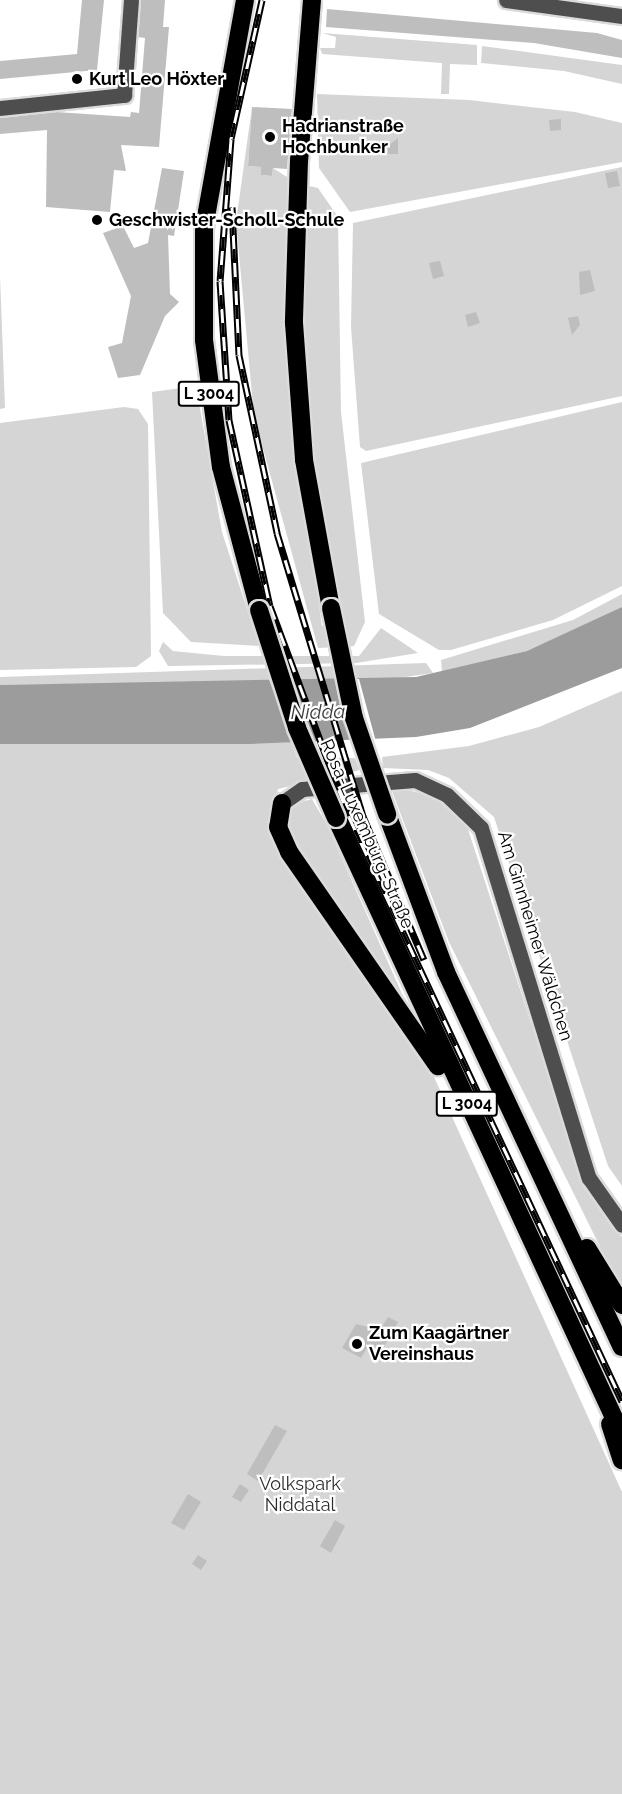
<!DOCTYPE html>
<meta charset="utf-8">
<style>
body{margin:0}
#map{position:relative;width:622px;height:1794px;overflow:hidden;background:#fff;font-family:Raleway,sans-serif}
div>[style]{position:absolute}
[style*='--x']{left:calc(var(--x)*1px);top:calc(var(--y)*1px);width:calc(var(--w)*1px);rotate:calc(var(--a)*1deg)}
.green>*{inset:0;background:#d5d5d5}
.water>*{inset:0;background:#9c9c9c}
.pier>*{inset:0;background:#fff}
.building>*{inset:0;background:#bebebe}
.roads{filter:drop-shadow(2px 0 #dbdbdb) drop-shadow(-2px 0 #dbdbdb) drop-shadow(0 2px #dbdbdb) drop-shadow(0 -2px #dbdbdb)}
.minor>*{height:15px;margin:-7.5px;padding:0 7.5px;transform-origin:7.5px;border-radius:7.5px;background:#4e4e4e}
.highway>*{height:18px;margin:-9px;padding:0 9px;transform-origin:9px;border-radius:9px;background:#000}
.rail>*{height:7px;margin-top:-3.5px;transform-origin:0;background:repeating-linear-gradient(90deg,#fff 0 14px,#000 0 28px);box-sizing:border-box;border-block:2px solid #000}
.bridges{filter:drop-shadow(2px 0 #dbdbdb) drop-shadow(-2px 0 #dbdbdb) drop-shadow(0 2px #dbdbdb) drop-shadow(0 -2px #dbdbdb)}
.highway-bridge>*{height:18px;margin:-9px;padding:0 9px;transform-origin:9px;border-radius:9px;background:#000}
.dots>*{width:16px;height:16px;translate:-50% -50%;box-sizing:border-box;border:3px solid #fff;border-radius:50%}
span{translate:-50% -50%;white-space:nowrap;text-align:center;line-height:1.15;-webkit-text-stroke:4.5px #fff;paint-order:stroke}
.shield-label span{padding:2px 4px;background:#fff;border:2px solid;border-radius:4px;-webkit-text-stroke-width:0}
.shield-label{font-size:16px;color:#000;font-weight:700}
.poi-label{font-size:18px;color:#000;font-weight:700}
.left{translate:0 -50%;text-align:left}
.street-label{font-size:18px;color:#000}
.park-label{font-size:18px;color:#2c2c2c}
.water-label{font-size:20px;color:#3d3d3d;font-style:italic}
</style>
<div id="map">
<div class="green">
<div style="clip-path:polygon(322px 33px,477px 45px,477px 65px,450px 64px,449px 94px,441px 94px,442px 63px,322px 54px,320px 48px,335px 48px,336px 37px)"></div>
<div style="clip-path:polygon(482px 46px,622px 65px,622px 84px,564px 71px,481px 63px)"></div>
<div style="clip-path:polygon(317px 94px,469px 100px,575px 112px,622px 123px,622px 162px,350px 212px,319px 168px)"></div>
<div style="clip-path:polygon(252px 107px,248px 166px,261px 167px,261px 175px,272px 176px,273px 168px,287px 177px,289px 392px,322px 626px,343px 621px,319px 506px,308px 398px,303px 263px,309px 186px,318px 188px,338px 217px,341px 412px,365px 622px,354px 646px,318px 648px,254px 416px,236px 222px)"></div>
<div style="clip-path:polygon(622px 167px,622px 396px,366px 451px,360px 447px,351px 327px,353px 223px)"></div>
<div style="clip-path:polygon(0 276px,5px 408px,0 409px)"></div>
<div style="clip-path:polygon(196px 386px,222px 532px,259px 646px,191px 642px,163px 613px,152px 392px)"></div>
<div style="clip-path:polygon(622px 402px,622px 586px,553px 620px,451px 650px,439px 650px,379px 614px,361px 463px)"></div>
<div style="clip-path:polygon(124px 407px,138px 409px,148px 424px,151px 656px,136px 667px,0 670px,0 423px)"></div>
<div style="clip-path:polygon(622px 594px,622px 607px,565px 635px,527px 651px,442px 673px,441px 660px,573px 620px)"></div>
<div style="clip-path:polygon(381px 628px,418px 653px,356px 663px,168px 666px,159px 651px,163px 642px,173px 651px,224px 656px,359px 656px)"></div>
<div style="clip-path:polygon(426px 663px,433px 673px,378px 681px,0 685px,0 677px)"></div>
<div style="clip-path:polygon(622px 691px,622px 1186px,608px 1166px,494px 817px,449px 778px,428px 770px,383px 768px,382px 757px,469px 746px,539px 727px)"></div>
<div style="clip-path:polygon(291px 742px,297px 758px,355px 758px,360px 770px,278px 789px,271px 822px,420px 1046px,622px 1492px,622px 1794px,0 1794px,0 744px)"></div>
<div style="clip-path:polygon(390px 786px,437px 797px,464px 817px,582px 1180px,622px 1237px,622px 1291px,449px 942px)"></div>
<div style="clip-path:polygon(312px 799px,327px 825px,403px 996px,398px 997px,284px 833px,290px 805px)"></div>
</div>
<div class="water">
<div style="clip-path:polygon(622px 607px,622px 668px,470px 728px,416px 737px,249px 744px,0 744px,0 685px,416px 677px,527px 651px)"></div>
</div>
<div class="pier">
<div style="clip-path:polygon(269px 679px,291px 679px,316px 744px,294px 745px)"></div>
<div style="clip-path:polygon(337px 679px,359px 679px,376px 742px,354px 743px)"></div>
</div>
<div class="building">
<div style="clip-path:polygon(82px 0,104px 0,97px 70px,0 79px,0 61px,77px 54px)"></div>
<div style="clip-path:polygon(141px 0,165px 0,163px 27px,169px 27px,159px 147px,121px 145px,126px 171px,114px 170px,110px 212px,46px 207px,47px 130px,0 134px,0 118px,56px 112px,130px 117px,131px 112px,139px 113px,145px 38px,138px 37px)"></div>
<div style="clip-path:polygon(327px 9px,597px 33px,622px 40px,622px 58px,534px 43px,326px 27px)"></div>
<div style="clip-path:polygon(252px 107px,292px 109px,287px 169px,273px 168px,272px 176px,261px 175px,261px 167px,248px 166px)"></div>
<div style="clip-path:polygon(561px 119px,561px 130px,550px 131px,549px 120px)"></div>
<div style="clip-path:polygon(398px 138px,398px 154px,388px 154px,388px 146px)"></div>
<div style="clip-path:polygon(162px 168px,184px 171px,174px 236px,168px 235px,170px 294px,179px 302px,165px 316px,140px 375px,118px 378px,108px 347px,122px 343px,131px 296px,103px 233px,123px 226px,134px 248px,148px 243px)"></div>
<div style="clip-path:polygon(617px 171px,620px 186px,608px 188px,605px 173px)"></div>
<div style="clip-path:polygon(440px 261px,444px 276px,433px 279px,429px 263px)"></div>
<div style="clip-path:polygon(590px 270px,595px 291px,580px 295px,579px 272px)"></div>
<div style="clip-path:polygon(476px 312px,480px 323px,468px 327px,465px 315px)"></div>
<div style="clip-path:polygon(578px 316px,580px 325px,572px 335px,568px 318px)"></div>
<div style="clip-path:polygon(388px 1317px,398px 1322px,382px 1350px,370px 1343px,361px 1358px,342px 1348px,356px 1324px,380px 1330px)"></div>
<div style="clip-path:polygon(275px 1425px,287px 1431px,258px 1481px,247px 1474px)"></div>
<div style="clip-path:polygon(240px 1484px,249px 1490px,241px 1502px,232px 1497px)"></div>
<div style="clip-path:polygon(188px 1494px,201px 1502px,184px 1530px,171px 1523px)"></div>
<div style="clip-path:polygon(335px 1520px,345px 1526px,331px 1553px,320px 1546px)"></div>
<div style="clip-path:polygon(198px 1555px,207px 1561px,201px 1570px,192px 1564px)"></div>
</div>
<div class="roads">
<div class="minor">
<div style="--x:506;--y:0;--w:117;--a:7.9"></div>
<div style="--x:0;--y:108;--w:125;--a:-6"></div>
<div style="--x:124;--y:95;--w:95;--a:-85.8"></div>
<div style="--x:282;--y:803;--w:24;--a:-35"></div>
<div style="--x:302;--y:789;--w:113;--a:-4.6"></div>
<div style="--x:415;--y:780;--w:35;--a:25"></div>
<div style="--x:447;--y:795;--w:47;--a:44.1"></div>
<div style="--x:481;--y:828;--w:366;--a:72.9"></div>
<div style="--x:589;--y:1178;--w:57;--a:54.9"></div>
</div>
<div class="highway">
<div style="--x:245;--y:0;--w:231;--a:100.2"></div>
<div style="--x:204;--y:227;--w:113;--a:90"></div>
<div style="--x:204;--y:340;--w:128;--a:82.4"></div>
<div style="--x:221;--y:467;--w:148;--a:75.1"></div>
<div style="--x:312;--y:0;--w:161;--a:94.6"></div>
<div style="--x:299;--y:160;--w:163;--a:91.8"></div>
<div style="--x:294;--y:323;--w:137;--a:85.8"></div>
<div style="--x:304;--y:460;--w:150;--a:79.7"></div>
<div style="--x:282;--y:803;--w:24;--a:99"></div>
<div style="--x:278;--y:827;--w:27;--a:66"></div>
<div style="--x:289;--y:852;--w:261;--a:55.2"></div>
<div style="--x:387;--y:814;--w:169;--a:69.5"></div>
<div style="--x:446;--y:972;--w:414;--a:64.9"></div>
<div style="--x:336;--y:818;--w:680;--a:65.13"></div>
<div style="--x:587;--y:1248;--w:67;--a:58.4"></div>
<div style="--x:610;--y:1424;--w:38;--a:72"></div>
</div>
</div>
<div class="rail">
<div style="--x:262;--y:0;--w:142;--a:102.6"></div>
<div style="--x:231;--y:139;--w:142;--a:94.4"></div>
<div style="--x:220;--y:281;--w:139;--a:86.3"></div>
<div style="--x:229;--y:420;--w:190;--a:77.6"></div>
<div style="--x:270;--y:606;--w:225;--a:69.5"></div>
<div style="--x:349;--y:817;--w:645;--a:64.95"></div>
<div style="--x:232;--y:207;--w:148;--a:87.3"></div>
<div style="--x:239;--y:355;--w:182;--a:77.9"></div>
<div style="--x:277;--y:533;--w:296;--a:73.1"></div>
<div style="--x:363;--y:816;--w:156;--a:67"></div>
</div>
<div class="bridges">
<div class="highway-bridge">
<div style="--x:331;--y:608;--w:112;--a:78.2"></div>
<div style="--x:354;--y:718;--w:102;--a:71"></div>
<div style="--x:259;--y:610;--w:124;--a:72.1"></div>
<div style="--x:297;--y:728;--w:98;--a:66.6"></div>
</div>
</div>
<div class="dots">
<div style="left:77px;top:79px;background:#000"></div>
<div style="left:270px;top:137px;background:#000"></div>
<div style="left:97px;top:220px;background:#000"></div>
<div style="left:357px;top:1344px;background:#000"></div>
</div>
<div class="shield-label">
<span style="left:209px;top:394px">L 3004</span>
<span style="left:467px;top:1104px">L 3004</span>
</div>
<div class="poi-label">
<span class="left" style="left:89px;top:79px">Kurt Leo Höxter</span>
<span class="left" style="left:282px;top:137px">Hadrianstraße<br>Hochbunker</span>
<span class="left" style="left:109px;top:220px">Geschwister-Scholl-Schule</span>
<span class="left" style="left:369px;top:1344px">Zum Kaagärtner<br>Vereinshaus</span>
</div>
<div class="street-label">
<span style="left:367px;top:834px;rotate:66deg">Rosa-Luxemburg-Straße</span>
<span style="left:535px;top:936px;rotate:73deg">Am Ginnheimer Wäldchen</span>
</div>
<div class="park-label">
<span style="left:300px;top:1495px">Volkspark<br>Niddatal</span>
</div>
<div class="water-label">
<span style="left:318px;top:712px;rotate:-1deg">Nidda</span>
</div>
</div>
